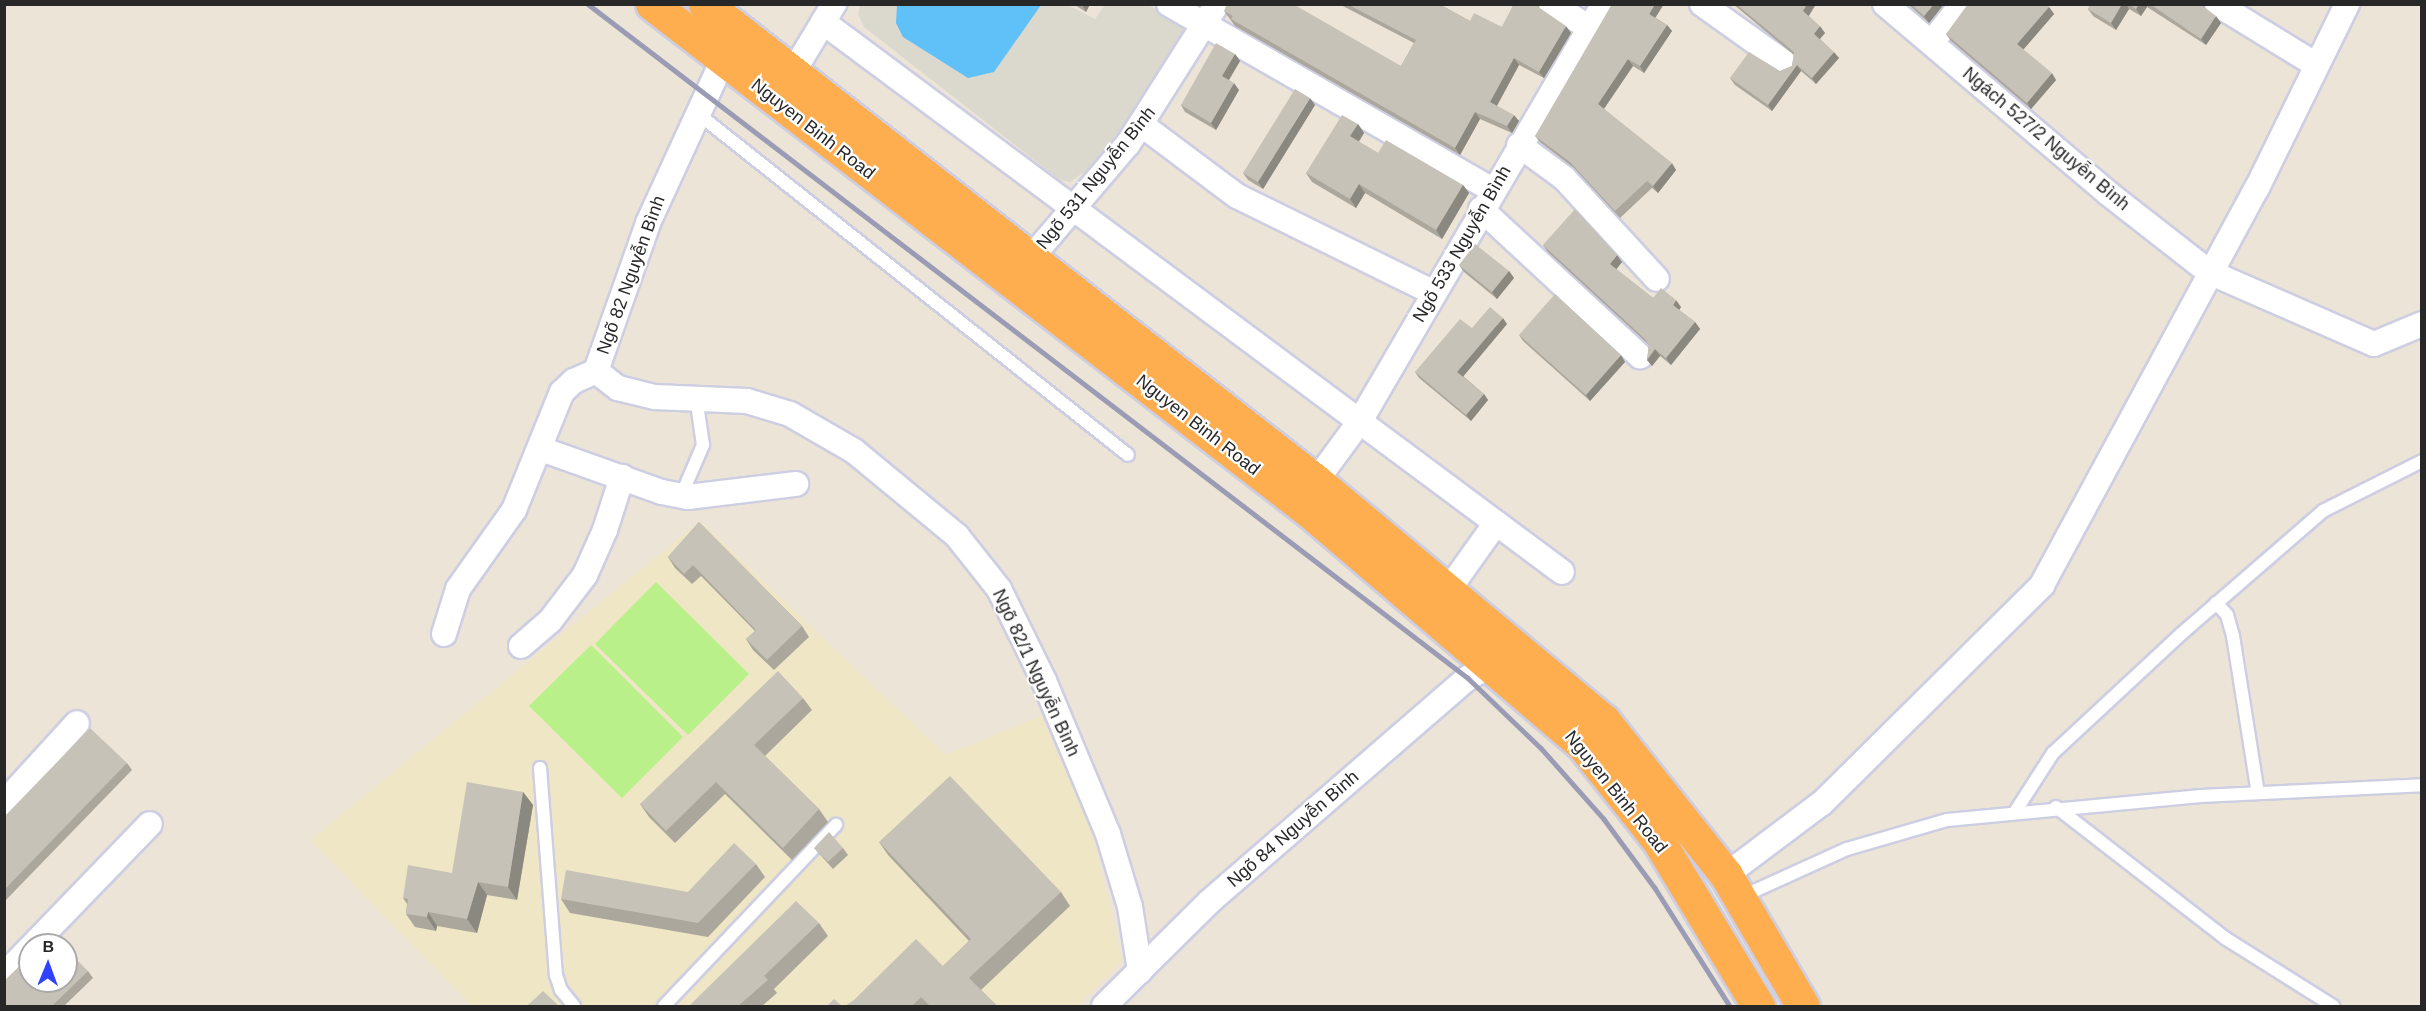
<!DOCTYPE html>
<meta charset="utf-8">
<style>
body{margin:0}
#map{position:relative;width:2426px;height:1011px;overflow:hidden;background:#ece5d7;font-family:Helvetica,sans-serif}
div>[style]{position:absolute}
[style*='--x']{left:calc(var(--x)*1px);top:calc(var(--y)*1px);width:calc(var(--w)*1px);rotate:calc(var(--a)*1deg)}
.education>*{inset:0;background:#efe6c5}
.pitch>*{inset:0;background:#b9f089}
.plaza>*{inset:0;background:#dbd8ce}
.water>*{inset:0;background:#60c0f8}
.roads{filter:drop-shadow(2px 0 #cdcee2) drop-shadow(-2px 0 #cdcee2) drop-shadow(0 2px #cdcee2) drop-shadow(0 -2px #cdcee2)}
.lane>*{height:12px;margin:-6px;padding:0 6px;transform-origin:6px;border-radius:6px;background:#fff}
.street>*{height:24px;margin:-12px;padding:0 12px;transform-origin:12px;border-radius:12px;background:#fff}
.highway>*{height:33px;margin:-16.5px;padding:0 16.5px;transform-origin:16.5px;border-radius:16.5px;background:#ffae4f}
.rail>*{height:4.5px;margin:-2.25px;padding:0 2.25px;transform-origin:2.25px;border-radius:2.25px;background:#9a9bb4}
.wall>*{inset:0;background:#aba79d}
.shaded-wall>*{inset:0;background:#8b8880}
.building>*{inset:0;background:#c7c2b7}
span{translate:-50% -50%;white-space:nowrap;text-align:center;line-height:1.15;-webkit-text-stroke:4.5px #fff;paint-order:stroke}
.street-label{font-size:18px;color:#272727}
.frame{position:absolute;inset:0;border:6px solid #272727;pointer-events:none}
.north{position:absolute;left:18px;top:933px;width:60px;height:60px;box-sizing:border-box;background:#fff;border:2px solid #a9a9a9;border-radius:50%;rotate:1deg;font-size:16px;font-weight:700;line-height:24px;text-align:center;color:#272727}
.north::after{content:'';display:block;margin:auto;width:21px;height:27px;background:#3142ff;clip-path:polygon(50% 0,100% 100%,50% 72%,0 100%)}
</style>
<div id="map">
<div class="education">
<div style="clip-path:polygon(700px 521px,946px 755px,1041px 716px,1091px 828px,1122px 961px,1078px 1006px,472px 1006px,310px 840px)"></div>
</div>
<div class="pitch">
<div style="clip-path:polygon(656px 582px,749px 674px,688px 735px,595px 644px)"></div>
<div style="clip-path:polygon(591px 645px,683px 737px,622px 798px,529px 706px)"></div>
</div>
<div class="plaza">
<div style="clip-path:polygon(1147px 4px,1187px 28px,1124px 125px,1087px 170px,1070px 182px,1060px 180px,864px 27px,858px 14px,860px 5px,1068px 5px,1095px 19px,1105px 5px)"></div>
</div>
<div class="water">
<div style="clip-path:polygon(897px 5px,897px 4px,1041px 5px,994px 72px,968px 78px,903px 37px,896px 23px)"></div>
</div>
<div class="roads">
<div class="lane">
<div style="--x:697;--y:113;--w:550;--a:38.43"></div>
<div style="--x:681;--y:496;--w:56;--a:-66.7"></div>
<div style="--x:703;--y:445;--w:49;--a:-98.3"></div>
<div style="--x:2216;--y:603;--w:16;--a:47"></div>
<div style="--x:2227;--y:615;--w:22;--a:74"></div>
<div style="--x:2233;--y:636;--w:159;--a:81"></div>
<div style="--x:540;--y:768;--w:208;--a:85.6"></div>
<div style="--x:556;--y:975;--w:16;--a:72"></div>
<div style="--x:561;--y:990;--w:21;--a:51"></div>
<div style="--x:2056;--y:807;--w:214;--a:37.8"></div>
<div style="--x:2225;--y:938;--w:128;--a:32.2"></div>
<div style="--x:2015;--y:812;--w:70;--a:-57.2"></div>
<div style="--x:2053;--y:753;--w:175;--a:-42.9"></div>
<div style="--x:2181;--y:634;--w:188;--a:-40.9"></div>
<div style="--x:2323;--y:511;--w:111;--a:-26.8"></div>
<div style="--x:1741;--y:897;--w:116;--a:-24.4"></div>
<div style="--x:1847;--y:849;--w:104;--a:-16.2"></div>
<div style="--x:1947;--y:820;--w:255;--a:-5.4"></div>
<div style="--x:2201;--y:796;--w:221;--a:-2.8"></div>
<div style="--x:664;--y:1006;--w:250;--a:-46.5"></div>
</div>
<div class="street">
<div style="--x:1169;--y:4;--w:373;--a:29.9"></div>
<div style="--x:1551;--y:4;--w:46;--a:31.6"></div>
<div style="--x:1702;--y:4;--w:103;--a:35.5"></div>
<div style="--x:1885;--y:4;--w:294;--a:40.3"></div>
<div style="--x:2109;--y:194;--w:127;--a:38"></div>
<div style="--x:2209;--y:272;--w:180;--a:23.6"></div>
<div style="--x:2374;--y:344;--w:52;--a:-22.6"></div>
<div style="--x:2217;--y:4;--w:116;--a:31.6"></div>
<div style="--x:823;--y:22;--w:921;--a:36.66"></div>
<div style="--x:1932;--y:42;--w:48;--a:-51.7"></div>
<div style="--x:792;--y:74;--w:82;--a:-59"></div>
<div style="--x:1142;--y:125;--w:119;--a:36.8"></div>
<div style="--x:1237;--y:196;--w:220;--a:26.2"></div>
<div style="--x:1519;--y:145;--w:56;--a:36.3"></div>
<div style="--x:1564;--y:178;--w:137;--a:47.4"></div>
<div style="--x:1481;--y:209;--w:217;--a:42.8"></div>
<div style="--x:1030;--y:259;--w:151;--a:-49.6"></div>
<div style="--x:1128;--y:144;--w:166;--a:-57.6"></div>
<div style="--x:596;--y:371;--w:28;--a:38"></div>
<div style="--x:618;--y:388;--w:38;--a:14"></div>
<div style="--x:655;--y:397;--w:92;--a:2.5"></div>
<div style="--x:747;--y:401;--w:45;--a:16.8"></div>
<div style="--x:790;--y:414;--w:74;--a:30"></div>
<div style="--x:854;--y:451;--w:134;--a:39.5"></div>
<div style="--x:957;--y:536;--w:68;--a:51.6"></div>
<div style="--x:999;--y:589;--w:102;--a:63.9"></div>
<div style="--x:1044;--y:681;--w:166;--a:67.3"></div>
<div style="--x:1108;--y:834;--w:76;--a:73.2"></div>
<div style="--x:1130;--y:907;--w:65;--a:81.1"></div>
<div style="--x:541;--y:449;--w:128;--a:19.6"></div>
<div style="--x:662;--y:492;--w:26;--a:11"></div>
<div style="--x:688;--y:497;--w:109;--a:-6.9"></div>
<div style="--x:1316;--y:481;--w:74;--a:-53.7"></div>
<div style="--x:1360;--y:421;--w:483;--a:-59.7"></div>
<div style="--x:1449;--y:589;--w:81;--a:-54.5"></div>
<div style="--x:444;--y:634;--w:47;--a:-72.7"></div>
<div style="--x:458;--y:589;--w:97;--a:-54.7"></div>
<div style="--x:514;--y:510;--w:127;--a:-67.9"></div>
<div style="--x:562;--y:392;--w:16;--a:-43"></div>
<div style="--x:574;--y:381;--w:24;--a:-24"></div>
<div style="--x:596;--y:371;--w:157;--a:-70.6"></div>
<div style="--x:648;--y:223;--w:179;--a:-65.3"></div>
<div style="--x:521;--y:646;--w:38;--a:-41"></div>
<div style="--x:550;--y:621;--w:58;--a:-52.7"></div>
<div style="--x:585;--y:575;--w:49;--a:-66"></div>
<div style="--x:605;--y:530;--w:56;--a:-72.2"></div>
<div style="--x:4;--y:803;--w:108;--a:-47.6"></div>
<div style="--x:1726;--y:875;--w:120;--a:-36.9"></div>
<div style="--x:1822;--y:803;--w:310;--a:-44.7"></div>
<div style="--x:2042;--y:585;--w:451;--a:-61.6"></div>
<div style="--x:2257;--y:188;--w:205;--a:-63.9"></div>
<div style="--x:33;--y:945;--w:168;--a:-46"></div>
<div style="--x:4;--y:975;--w:37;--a:-46"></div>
<div style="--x:1104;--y:1006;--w:148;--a:-44.7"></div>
<div style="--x:1209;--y:902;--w:342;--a:-40.9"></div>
<div style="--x:1468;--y:678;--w:28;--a:-30"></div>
</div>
<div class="highway">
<div style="--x:652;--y:4;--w:830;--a:37.66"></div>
<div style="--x:1309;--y:511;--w:358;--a:40.5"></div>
<div style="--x:1581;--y:743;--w:124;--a:51.6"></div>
<div style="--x:1658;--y:840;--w:194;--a:58.9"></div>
<div style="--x:705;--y:4;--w:775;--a:37.98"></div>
<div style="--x:1316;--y:481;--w:375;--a:39.8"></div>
<div style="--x:1604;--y:721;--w:196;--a:51.6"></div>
<div style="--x:1726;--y:875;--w:152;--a:59.6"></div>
</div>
</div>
<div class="rail">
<div style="--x:588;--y:4;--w:1108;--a:37.45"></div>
<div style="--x:1468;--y:678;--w:101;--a:43.8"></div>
<div style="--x:1541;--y:748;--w:95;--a:48.4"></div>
<div style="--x:1604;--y:819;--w:86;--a:53.5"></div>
<div style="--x:1655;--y:888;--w:140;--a:57.6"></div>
</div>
<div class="wall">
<div style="clip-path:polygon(1073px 4px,1090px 4px,1086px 12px)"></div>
<div style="clip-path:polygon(1339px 4px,1439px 4px,1470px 21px,1502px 27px,1514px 4px,1539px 4px,1539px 8px,1571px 33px,1544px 78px,1519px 65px,1497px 106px,1519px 121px,1512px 133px,1480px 119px,1460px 155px,1235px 26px,1224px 11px,1401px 66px,1414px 43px)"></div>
<div style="clip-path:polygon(1733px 4px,1816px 4px,1809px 16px,1825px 33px,1820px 39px,1839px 58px,1816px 84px,1801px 71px,1772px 111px,1735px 85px,1730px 78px,1780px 71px,1792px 66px,1794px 55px)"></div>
<div style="clip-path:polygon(1908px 4px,1944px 4px,1929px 23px)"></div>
<div style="clip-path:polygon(1975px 4px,2049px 4px,2048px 6px,2054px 14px,2023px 50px,2056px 80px,2031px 109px,1951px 41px,1946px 34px)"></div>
<div style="clip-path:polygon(2091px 4px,2204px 4px,2205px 8px,2221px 23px,2206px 45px,2147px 7px,2141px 16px,2129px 9px,2116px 30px,2093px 16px,2088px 9px)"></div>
<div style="clip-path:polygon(1656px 18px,1667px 25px,1672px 31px,1644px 73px,1633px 66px,1604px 109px,1676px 170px,1658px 193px,1652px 188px,1620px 218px,1574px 168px,1540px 142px,1535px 136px)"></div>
<div style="clip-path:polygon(1235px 54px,1240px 61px,1229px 80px,1239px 90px,1216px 130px,1185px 112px,1181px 105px)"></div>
<div style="clip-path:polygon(1315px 105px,1263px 189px,1248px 180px,1243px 173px)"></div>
<div style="clip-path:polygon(1358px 124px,1364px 133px,1359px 142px,1378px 153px,1463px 185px,1469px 193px,1442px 239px,1365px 193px,1356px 208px,1312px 182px,1306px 173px)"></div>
<div style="clip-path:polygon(1543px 245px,1622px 262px,1616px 269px,1653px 298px,1681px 307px,1679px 310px,1695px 322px,1700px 329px,1671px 365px,1660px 356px,1652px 366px,1647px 360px,1649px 345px,1648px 344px,1548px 252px)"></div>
<div style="clip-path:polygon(1459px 265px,1509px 271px,1514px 278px,1497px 299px,1464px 272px)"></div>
<div style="clip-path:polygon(1507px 324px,1463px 376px,1484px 394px,1488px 400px,1471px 421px,1419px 378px,1415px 372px,1472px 328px)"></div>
<div style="clip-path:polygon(1519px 335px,1625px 362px,1590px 401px,1523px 341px)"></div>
<div style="clip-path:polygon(699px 522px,802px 626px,809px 637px,774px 670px,753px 650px,746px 639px,755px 631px,701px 576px,692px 584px,675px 568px,668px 557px)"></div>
<div style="clip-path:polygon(803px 698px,812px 710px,765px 756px,819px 809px,828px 822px,792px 860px,725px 794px,675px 843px,649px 817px,640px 804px)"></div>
<div style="clip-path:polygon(127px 763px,132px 770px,4px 902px,4px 817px)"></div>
<div style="clip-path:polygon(523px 792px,533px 805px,517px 900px,487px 895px,477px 933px,437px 926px,436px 931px,415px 927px,406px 914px,407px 904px,403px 898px,452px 873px)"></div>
<div style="clip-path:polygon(879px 842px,1061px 892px,1070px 906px,981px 990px,997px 1006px,845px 1006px,943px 966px,969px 941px,888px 855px)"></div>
<div style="clip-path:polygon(814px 848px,843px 848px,848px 855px,833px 869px)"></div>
<div style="clip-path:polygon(756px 864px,765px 877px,708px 937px,570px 913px,561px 899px,688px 892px)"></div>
<div style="clip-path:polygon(819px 923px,828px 936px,774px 989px,777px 993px,762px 1006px,689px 1006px)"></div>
<div style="clip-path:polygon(88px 971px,93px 978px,64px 1006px,4px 1006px)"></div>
</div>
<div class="shaded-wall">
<div style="clip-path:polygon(1082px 4px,1090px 4px,1086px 12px)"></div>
<div style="clip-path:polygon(1655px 4px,1664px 4px,1654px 20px,1649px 14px)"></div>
<div style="clip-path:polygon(1807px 4px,1816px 4px,1807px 18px,1803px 11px)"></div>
<div style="clip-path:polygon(1934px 4px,1944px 4px,1929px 23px,1924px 16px)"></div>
<div style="clip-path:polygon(2122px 4px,2126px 4px,2129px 9px,2116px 30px,2111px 23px)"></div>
<div style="clip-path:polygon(2139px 4px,2146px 4px,2147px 7px,2141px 16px,2136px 9px)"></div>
<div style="clip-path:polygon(2049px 7px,2054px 14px,2022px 51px,2017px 44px)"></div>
<div style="clip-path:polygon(2216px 16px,2221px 23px,2206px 45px,2201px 39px)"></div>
<div style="clip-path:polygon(1667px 25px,1672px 31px,1644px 73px,1640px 66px)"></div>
<div style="clip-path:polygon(1566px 26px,1571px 33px,1544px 78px,1539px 72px)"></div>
<div style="clip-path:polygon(1820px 26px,1825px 33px,1818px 41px,1814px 34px)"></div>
<div style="clip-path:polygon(1834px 52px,1839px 58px,1816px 84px,1812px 78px)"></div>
<div style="clip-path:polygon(1235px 54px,1240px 61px,1227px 83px,1222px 76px)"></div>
<div style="clip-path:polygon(1514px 58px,1519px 65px,1495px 109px,1490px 102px)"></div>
<div style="clip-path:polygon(1628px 59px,1633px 66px,1603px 110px,1598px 104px)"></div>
<div style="clip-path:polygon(1797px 65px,1801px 71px,1772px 111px,1768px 105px)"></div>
<div style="clip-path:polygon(2052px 73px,2056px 80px,2031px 109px,2027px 103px)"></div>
<div style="clip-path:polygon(1234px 83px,1239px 90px,1216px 130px,1211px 123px)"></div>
<div style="clip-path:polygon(1310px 98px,1315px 105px,1263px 189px,1258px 182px)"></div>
<div style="clip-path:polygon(1475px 112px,1480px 119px,1460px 155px,1455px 148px)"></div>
<div style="clip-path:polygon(1514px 115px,1519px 121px,1512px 133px,1507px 126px)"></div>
<div style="clip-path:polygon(1358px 124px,1364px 133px,1356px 145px,1350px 136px)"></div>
<div style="clip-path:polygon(1672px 163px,1676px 170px,1658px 193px,1653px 186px)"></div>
<div style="clip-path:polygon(1359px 184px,1365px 193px,1356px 208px,1350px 199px)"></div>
<div style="clip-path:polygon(1463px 185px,1469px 193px,1442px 239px,1436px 230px)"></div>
<div style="clip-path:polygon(1617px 255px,1622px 262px,1615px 271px,1610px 264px)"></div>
<div style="clip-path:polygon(1509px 271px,1514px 278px,1497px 299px,1492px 292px)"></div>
<div style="clip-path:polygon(1676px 300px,1681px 307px,1678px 312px,1673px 305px)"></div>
<div style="clip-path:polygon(1503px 318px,1507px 324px,1462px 378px,1457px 372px)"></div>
<div style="clip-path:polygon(1695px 322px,1700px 329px,1671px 365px,1666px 358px)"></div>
<div style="clip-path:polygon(1655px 349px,1660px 356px,1652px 366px,1647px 360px)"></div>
<div style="clip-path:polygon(1621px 355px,1625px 362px,1590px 401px,1586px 395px)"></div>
<div style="clip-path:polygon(1484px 394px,1488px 400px,1471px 421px,1466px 415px)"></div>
<div style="clip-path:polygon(523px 792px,533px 805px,517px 900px,508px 887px)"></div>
<div style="clip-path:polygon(478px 882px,487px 895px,477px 933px,467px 919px)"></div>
<div style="clip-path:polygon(428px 912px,437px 926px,436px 931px,427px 917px)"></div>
</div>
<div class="building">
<div style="clip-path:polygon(1227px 4px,1293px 4px,1401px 66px,1416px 40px,1347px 4px,1439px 4px,1470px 21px,1474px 13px,1502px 27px,1514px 4px,1534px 4px,1566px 26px,1539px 72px,1514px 58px,1490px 102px,1514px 115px,1507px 126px,1475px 112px,1455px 148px,1231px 19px,1233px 16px,1224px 11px)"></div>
<div style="clip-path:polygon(1655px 4px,1649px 14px,1667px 25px,1640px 66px,1628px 59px,1598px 104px,1672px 163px,1653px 186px,1647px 181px,1615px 211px,1570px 162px,1535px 136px,1612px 4px)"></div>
<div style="clip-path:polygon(1736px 4px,1807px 4px,1803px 11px,1820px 26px,1814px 34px,1834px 52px,1812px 78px,1797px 65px,1768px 105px,1730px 78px,1749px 52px,1780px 71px,1792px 66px,1794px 52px)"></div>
<div style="clip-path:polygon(1911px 4px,1934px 4px,1924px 16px)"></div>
<div style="clip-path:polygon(1968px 4px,2046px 4px,2049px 7px,2017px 44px,2052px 73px,2027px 103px,1946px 34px)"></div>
<div style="clip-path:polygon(2091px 4px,2122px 4px,2111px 23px,2088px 9px)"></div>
<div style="clip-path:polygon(2129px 4px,2139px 4px,2136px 9px)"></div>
<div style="clip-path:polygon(2150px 4px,2200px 4px,2216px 16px,2201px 39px)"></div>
<div style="clip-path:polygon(1216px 43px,1235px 54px,1222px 76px,1234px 83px,1211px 123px,1181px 105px)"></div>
<div style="clip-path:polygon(1295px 89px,1310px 98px,1258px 182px,1243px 173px)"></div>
<div style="clip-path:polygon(1342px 115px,1358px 124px,1350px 136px,1378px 153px,1386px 140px,1463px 185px,1436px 230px,1359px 184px,1350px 199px,1306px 173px)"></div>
<div style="clip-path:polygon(1575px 209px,1617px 255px,1610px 264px,1653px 298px,1661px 288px,1676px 300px,1673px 305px,1695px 322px,1666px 358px,1655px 349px,1647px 360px,1649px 345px,1645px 339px,1543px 245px)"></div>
<div style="clip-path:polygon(1475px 244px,1509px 271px,1492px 292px,1459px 265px)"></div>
<div style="clip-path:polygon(1555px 294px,1621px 355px,1586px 395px,1519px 335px)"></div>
<div style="clip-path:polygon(1490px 307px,1503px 318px,1457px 372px,1484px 394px,1466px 415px,1415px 372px,1460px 319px,1472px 328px)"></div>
<div style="clip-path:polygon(699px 522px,802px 626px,767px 660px,746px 639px,756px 630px,693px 565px,684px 574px,668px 557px)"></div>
<div style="clip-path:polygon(778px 671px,803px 698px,754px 745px,819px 809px,783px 848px,716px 782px,666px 831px,640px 804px)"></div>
<div style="clip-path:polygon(90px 728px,127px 763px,4px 890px,4px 817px)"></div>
<div style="clip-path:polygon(950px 776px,1061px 892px,969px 978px,997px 1006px,930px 1006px,921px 997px,912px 1006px,845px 1006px,854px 1000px,916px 939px,943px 966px,971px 939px,879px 842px)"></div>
<div style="clip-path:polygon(467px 782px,523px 792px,508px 887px,478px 882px,467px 919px,428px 912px,427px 917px,406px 914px,408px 899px,403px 898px,408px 865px,452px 873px)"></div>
<div style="clip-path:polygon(829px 832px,843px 848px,828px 862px,814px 848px)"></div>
<div style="clip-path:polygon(734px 843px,756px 864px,698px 923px,561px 899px,566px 870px,688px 892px)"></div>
<div style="clip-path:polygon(796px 901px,819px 923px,764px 976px,768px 980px,738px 1006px,689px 1006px)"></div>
<div style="clip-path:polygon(55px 938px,62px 945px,48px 945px)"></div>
<div style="clip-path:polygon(66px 949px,88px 971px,52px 1006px,4px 1006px,4px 981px,30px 956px,30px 981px,66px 981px)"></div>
<div style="clip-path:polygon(543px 991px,559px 1006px,527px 1006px)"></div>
<div style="clip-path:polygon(834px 999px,842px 1006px,827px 1006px)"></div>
</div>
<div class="street-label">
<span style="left:813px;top:129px;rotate:38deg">Nguyen Binh Road</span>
<span style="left:2046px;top:139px;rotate:40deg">Ngách 527/2 Nguyễn Bình</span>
<span style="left:1096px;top:178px;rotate:-51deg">Ngõ 531 Nguyễn Bình</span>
<span style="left:1462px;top:244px;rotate:-60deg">Ngõ 533 Nguyễn Bình</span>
<span style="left:631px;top:275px;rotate:-70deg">Ngõ 82 Nguyễn Bình</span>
<span style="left:1198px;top:425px;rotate:38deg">Nguyen Binh Road</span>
<span style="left:1036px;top:673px;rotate:65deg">Ngõ 82/1 Nguyễn Bình</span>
<span style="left:1616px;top:792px;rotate:51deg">Nguyen Binh Road</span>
<span style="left:1293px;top:829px;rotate:-41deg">Ngõ 84 Nguyễn Bình</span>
</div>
<div class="frame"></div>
<div class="north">B</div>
</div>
